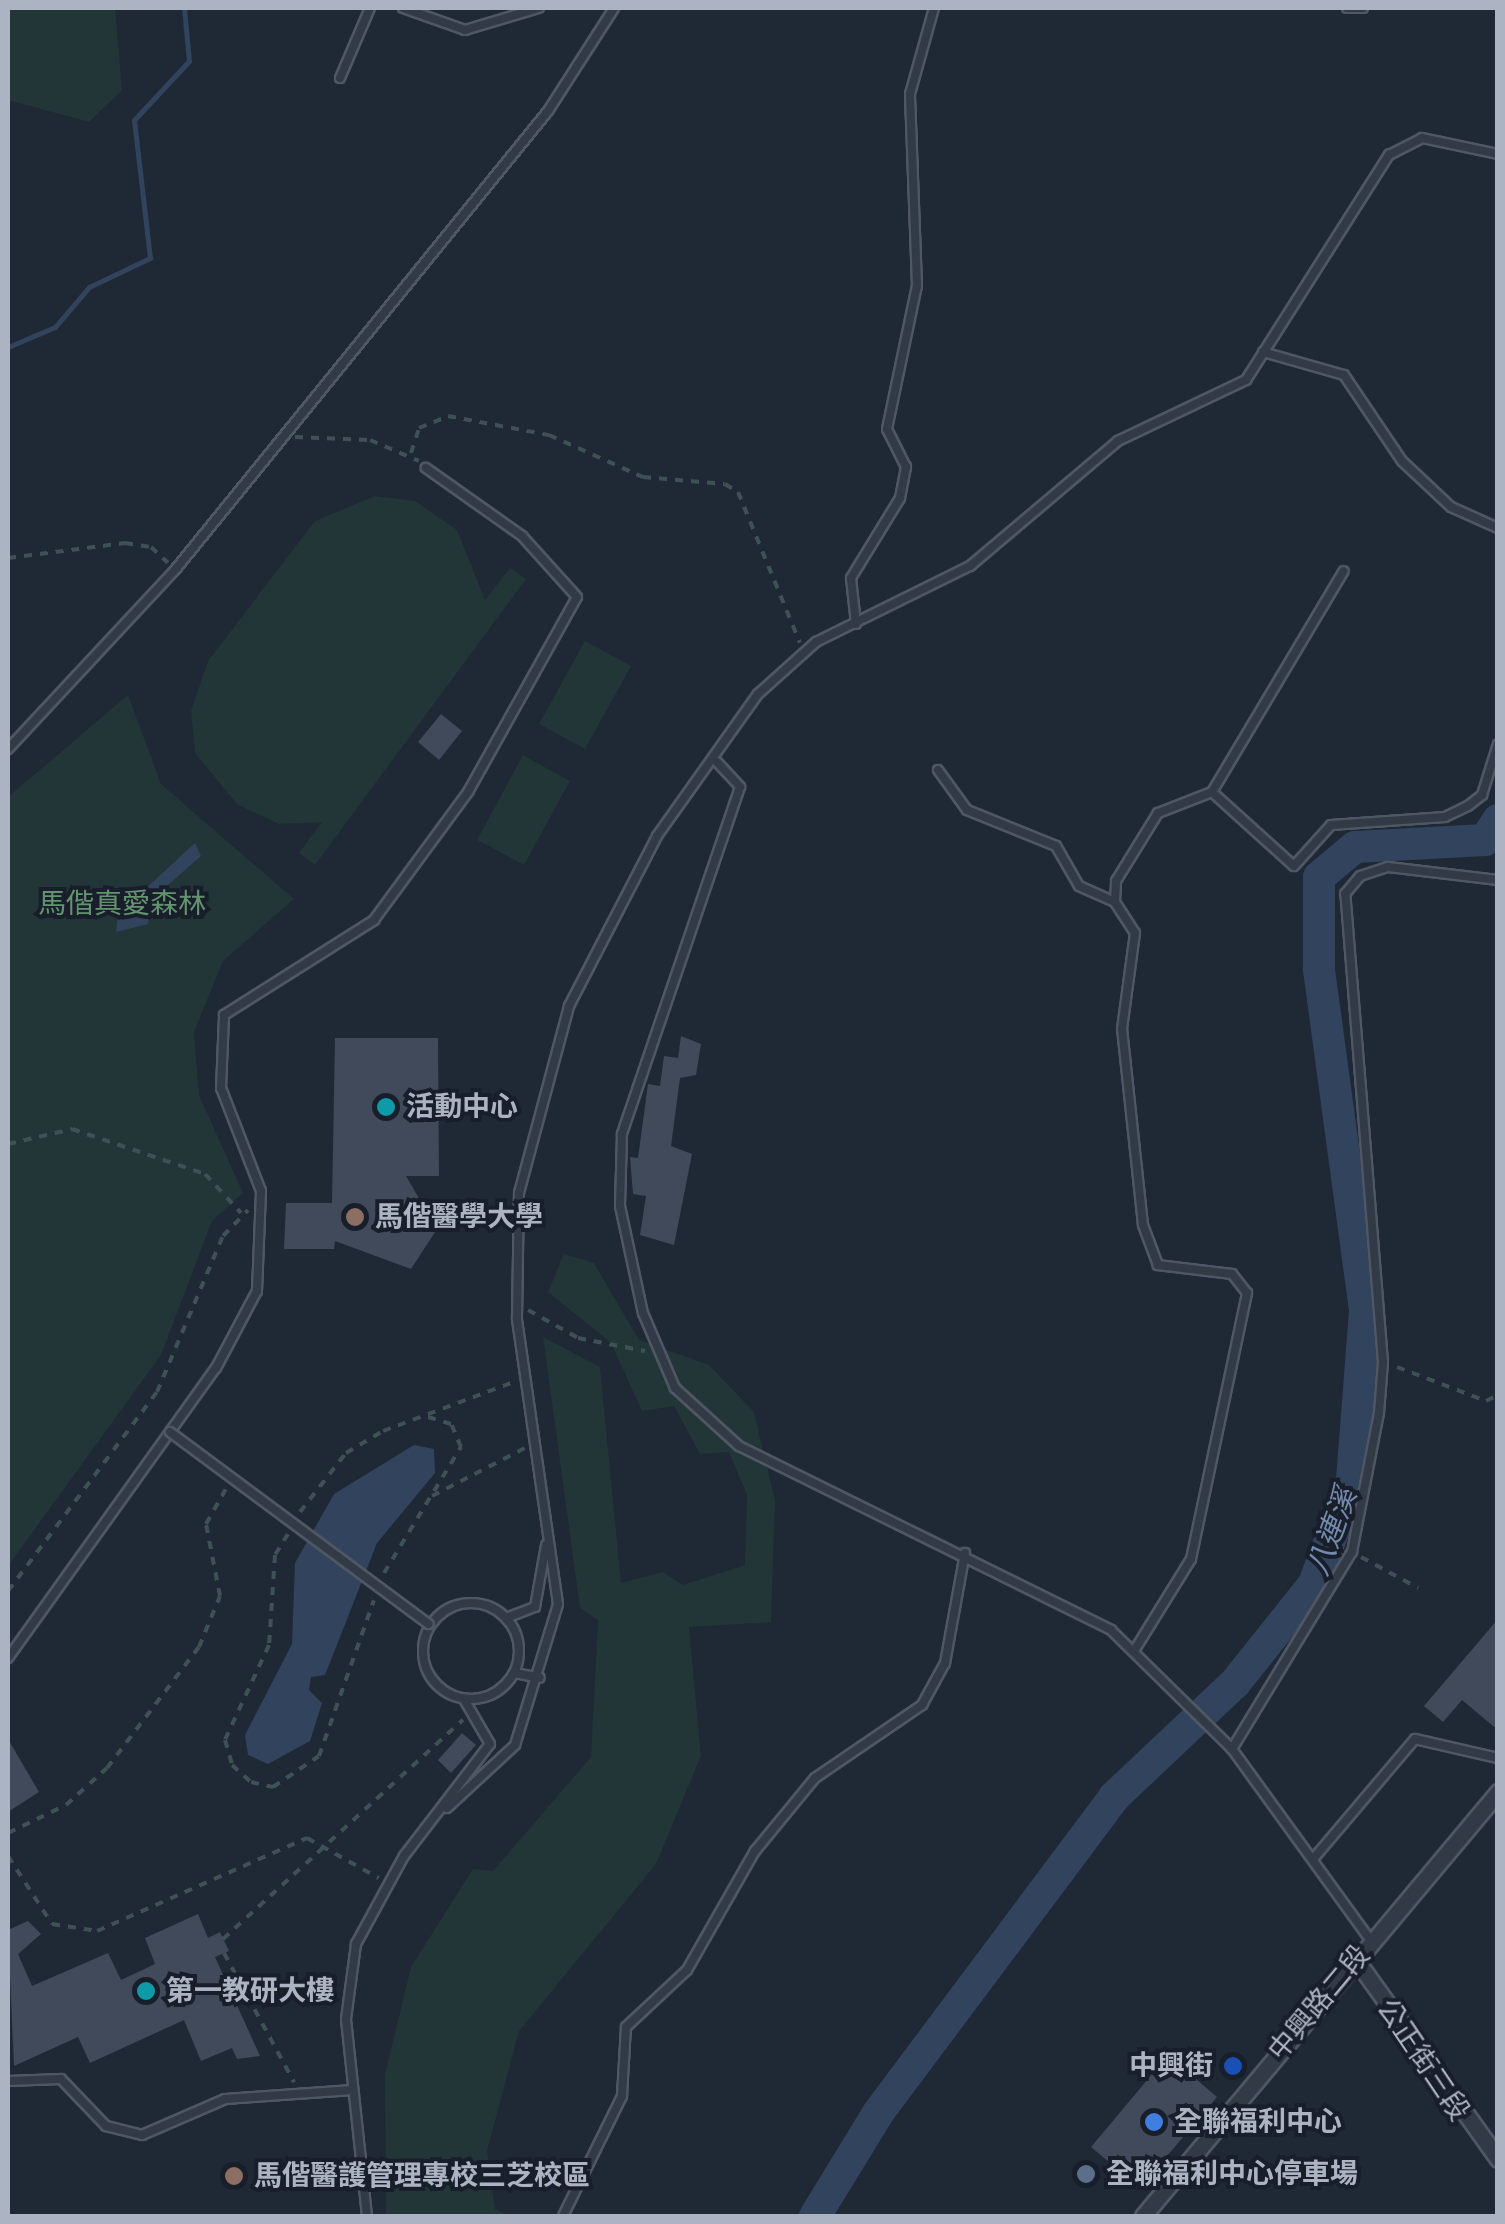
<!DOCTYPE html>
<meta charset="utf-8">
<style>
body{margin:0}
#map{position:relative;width:1505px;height:2224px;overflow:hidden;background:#1f2835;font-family:"Work Sans","Noto Sans TC",sans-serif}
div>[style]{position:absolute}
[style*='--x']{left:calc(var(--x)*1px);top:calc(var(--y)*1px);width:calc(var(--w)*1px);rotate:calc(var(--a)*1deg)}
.green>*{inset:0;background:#223537}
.water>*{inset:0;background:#32435d}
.stream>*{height:5px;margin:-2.5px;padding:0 2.5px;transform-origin:2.5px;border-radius:2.5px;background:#32435d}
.river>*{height:32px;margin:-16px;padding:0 16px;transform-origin:16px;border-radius:16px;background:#32435d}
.building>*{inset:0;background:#404a5a}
.path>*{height:4px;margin-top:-2px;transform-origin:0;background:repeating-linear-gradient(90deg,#3e5154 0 8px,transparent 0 16px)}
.roads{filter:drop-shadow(2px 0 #505764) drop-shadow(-2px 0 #505764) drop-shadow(0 2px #505764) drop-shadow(0 -2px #505764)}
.service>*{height:8px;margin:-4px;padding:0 4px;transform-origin:4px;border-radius:4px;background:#323a46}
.service>.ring{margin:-4px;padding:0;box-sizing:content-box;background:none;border:8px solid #323a46;border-radius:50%}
.minor>*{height:15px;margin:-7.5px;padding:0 7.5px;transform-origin:7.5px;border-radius:7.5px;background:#323a46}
.bridges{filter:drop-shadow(2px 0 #505764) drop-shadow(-2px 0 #505764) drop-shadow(0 2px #505764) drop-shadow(0 -2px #505764)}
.service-bridge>*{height:8px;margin:-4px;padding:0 4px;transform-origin:4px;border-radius:4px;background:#323a46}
.dots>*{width:28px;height:28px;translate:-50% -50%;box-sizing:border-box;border:5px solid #181f2a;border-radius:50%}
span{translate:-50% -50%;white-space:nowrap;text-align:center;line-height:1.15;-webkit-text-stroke:8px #181f2a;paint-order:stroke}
.park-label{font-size:28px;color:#649371}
.poi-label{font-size:28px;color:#acb4c3;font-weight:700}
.left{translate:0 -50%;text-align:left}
.right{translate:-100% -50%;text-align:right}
.street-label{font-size:28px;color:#acb4c3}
.water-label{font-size:30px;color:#748aac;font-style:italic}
.frame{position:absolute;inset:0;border:10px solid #acb4c3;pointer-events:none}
</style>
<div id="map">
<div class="green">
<div style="clip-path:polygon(8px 8px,115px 8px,122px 90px,89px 122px,8px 100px)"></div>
<div style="clip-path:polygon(375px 496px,415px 501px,457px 530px,485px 600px,510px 568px,526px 579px,315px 865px,299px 853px,322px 822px,279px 824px,238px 805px,195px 753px,191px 711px,208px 661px,315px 521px)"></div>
<div style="clip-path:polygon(585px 641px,631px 666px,585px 749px,539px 724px)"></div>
<div style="clip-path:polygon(128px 695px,161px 784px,294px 899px,223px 961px,194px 1032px,199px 1095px,243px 1193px,212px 1221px,161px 1355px,8px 1566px,8px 797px)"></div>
<div style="clip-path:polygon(523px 755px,570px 781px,524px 865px,477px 840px)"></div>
<div style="clip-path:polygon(564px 1254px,594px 1263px,639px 1340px,709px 1365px,754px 1412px,775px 1501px,771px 1622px,689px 1627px,701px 1756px,656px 1864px,519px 2031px,487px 2151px,495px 2209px,510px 2216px,386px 2216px,385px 2074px,411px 1967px,473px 1869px,493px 1871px,591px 1757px,598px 1620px,580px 1608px,543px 1337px,600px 1367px,621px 1583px,663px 1572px,683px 1585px,745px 1565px,747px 1495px,729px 1452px,700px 1454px,674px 1406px,642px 1411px,611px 1343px,548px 1292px)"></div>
</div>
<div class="water">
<div style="clip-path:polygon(195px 843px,201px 856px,152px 899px,148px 924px,116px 932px,118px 914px)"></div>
<div style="clip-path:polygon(414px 1445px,434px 1449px,435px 1473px,377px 1543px,325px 1675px,311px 1677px,309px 1690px,322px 1703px,310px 1741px,268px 1764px,248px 1755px,245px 1735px,292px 1644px,295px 1563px,334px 1494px)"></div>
</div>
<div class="stream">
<div style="--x:8;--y:347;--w:51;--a:-23.1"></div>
<div style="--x:55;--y:327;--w:52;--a:-49.6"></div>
<div style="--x:89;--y:287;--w:68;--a:-25.4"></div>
<div style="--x:150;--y:258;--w:139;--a:-96.6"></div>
<div style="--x:134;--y:120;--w:81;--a:-47"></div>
<div style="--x:189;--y:61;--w:53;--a:-95.4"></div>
</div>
<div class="river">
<div style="--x:815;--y:2216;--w:121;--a:-58.5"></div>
<div style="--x:878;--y:2113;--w:394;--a:-53.2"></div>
<div style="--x:1114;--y:1797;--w:166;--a:-43.3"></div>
<div style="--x:1235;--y:1683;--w:127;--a:-51.4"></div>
<div style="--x:1314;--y:1584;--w:111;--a:-69.9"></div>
<div style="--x:1352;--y:1480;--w:170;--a:-85.6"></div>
<div style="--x:1365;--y:1310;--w:345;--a:-97.7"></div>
<div style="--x:1319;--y:968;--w:91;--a:-90"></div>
<div style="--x:1319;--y:877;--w:47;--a:-39.8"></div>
<div style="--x:1355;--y:847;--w:130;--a:-3.1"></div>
<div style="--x:1485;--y:840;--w:24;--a:-57"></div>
</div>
<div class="building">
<div style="clip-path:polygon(441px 714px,462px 731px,439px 760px,418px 742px)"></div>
<div style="clip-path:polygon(681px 1036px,701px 1044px,696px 1075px,680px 1078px,671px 1146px,692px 1154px,674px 1245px,640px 1235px,646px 1196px,633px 1194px,630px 1157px,638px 1158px,648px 1084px,660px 1086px,664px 1056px,678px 1058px)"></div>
<div style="clip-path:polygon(335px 1038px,438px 1038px,439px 1176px,406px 1176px,437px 1229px,411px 1269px,335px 1241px,334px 1249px,284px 1249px,286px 1203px,332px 1203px)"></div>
<div style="clip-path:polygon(1498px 1619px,1498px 1730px,1462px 1700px,1443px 1722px,1424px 1706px)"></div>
<div style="clip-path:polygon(462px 1733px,476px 1745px,451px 1773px,438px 1760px)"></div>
<div style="clip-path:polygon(8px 1739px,39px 1792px,8px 1812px)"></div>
<div style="clip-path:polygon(198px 1914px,208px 1938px,220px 1932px,229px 1951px,215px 1957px,260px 2056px,237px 2059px,232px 2048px,201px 2061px,184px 2020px,90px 2063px,78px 2037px,14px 2066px,8px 1930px,28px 1921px,41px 1934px,18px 1954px,32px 1986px,108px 1953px,121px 1980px,155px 1964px,145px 1938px)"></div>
<div style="clip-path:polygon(1168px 2055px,1217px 2097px,1140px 2188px,1091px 2147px)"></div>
</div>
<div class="path">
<div style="--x:295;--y:437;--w:75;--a:2.3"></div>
<div style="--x:370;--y:440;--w:53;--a:23.2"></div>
<div style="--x:411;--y:453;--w:26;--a:-72"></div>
<div style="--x:419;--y:428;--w:31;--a:-22"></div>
<div style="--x:448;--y:416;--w:103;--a:10.7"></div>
<div style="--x:549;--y:435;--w:103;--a:24.1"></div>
<div style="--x:643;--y:477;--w:82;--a:4.9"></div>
<div style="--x:725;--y:484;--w:15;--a:32"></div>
<div style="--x:738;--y:492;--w:163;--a:67.7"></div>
<div style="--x:8;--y:558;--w:118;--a:-7.3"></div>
<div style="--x:125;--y:543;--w:26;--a:9"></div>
<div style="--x:151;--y:547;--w:23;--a:43"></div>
<div style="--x:8;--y:1144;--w:66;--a:-13.2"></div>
<div style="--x:72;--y:1129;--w:140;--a:18.7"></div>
<div style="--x:205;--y:1174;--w:53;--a:47.3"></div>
<div style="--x:528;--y:1310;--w:57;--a:29.2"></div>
<div style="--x:578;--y:1338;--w:68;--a:11"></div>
<div style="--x:1397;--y:1367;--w:95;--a:20.9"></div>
<div style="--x:1486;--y:1401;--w:13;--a:-27"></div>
<div style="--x:432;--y:1496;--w:105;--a:-27.3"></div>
<div style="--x:300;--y:1512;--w:75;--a:-52.1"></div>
<div style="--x:346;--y:1453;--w:43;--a:-30.7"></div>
<div style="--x:383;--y:1431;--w:142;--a:-20.6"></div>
<div style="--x:288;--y:1534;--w:25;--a:122"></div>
<div style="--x:275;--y:1555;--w:90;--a:93.8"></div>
<div style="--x:269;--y:1645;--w:105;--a:114.9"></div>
<div style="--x:225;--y:1740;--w:26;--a:74"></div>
<div style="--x:232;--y:1765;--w:25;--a:42"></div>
<div style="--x:251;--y:1782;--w:23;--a:13"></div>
<div style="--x:273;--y:1787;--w:55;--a:-34"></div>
<div style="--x:319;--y:1756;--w:165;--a:-70.6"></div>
<div style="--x:1361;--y:1557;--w:65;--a:28.5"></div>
<div style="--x:384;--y:1573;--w:148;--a:-58.6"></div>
<div style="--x:461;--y:1447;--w:25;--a:-113"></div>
<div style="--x:451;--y:1424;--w:28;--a:-163"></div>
<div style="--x:8;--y:1591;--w:249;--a:-53.2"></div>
<div style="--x:157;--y:1392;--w:169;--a:-67.1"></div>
<div style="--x:223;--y:1236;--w:36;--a:-46"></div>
<div style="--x:8;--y:1833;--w:64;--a:-25.8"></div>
<div style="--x:66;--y:1805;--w:55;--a:-42.1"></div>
<div style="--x:107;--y:1768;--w:152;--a:-52.8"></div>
<div style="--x:199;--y:1647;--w:55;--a:-67.6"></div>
<div style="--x:220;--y:1596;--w:73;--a:-101"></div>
<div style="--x:206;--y:1524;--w:43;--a:-60.4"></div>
<div style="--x:8;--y:1856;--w:81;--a:57.1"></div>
<div style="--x:52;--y:1924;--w:46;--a:8.8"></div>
<div style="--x:97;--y:1931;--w:230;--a:-23.9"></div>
<div style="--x:307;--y:1838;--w:82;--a:29.1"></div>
<div style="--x:223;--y:1939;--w:325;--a:-42.4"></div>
<div style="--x:224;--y:1953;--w:147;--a:61.5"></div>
</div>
<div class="roads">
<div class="service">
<div style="--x:403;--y:8;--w:66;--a:19.5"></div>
<div style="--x:465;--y:30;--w:77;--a:-16.6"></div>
<div style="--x:1347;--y:8;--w:16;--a:0"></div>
<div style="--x:340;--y:78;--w:76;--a:-66.8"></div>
<div style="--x:1263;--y:352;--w:84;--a:15.9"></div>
<div style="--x:1344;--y:375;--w:104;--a:56"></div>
<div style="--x:1402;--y:461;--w:67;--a:43.2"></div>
<div style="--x:1451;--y:507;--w:51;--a:24.1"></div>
<div style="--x:856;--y:624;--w:46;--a:-96.2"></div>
<div style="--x:851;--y:578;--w:94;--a:-58.5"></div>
<div style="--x:900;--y:498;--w:32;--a:-79"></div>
<div style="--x:906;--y:467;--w:42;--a:-116.6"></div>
<div style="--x:887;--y:429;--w:146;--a:-78.2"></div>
<div style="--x:917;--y:286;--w:192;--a:-92.1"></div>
<div style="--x:910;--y:94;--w:89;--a:-74.4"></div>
<div style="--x:8;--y:749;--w:245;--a:-47"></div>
<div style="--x:175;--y:570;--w:591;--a:-50.9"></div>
<div style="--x:548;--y:111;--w:122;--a:-57.3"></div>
<div style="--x:717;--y:762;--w:34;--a:47"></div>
<div style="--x:740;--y:787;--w:367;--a:108.8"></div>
<div style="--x:622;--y:1134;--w:72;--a:91.6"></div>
<div style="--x:620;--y:1206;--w:109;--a:77.9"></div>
<div style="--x:643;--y:1313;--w:82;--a:66.9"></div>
<div style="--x:675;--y:1388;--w:86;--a:42.2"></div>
<div style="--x:739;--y:1446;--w:415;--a:26.3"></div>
<div style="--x:1111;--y:1630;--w:170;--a:44.5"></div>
<div style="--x:1232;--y:1749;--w:237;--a:54.1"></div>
<div style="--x:938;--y:770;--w:49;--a:54.1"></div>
<div style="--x:967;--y:810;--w:96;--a:22"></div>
<div style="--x:1056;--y:846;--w:46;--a:60.1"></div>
<div style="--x:1079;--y:886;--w:39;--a:24"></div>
<div style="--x:1212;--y:792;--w:110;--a:42.1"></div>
<div style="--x:1294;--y:866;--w:55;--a:-47.9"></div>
<div style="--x:1331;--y:825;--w:114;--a:-4"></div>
<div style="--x:1445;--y:817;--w:25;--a:-26"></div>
<div style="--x:1468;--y:806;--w:18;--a:-38"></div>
<div style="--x:1482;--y:795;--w:53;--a:-72.6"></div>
<div class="ring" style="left:423px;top:1603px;width:88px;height:88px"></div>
<div style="--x:506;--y:1618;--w:31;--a:-21"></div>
<div style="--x:535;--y:1607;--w:63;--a:-79.9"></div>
<div style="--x:1134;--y:1651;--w:108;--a:-58.2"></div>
<div style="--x:1191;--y:1559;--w:272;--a:-78.1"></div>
<div style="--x:1247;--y:1293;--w:24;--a:-128"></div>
<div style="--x:1232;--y:1274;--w:75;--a:-173.1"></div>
<div style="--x:1158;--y:1265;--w:43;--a:-110.6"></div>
<div style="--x:1143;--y:1225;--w:197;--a:-96.1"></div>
<div style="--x:1122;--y:1029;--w:97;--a:-82.3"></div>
<div style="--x:1135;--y:933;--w:37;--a:-123"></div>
<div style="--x:1115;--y:902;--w:21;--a:-87"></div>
<div style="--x:1116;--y:881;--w:80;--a:-58.3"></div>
<div style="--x:1158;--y:813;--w:58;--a:-21.3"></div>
<div style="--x:1212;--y:792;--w:257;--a:-59.2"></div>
<div style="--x:8;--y:1658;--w:357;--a:-54.4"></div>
<div style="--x:216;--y:1368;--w:87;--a:-62"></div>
<div style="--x:257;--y:1291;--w:100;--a:-87.7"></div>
<div style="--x:261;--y:1191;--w:110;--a:-111.2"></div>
<div style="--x:221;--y:1088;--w:73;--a:-87.6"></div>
<div style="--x:224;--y:1015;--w:178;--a:-32.3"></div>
<div style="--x:374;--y:920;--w:159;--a:-53.7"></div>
<div style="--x:468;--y:792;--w:223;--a:-60.8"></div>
<div style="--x:577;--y:597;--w:82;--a:-132"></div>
<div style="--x:522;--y:536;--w:118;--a:-144.7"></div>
<div style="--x:515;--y:1673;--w:25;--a:11"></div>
<div style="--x:1232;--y:1749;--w:231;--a:-58.7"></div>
<div style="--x:1352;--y:1552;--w:142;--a:-79"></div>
<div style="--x:1379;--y:1413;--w:51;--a:-85.5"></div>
<div style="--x:1383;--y:1362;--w:470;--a:-94.6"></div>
<div style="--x:1345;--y:894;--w:23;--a:-50"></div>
<div style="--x:1360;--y:876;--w:29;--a:-18"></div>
<div style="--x:1388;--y:867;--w:111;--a:6.7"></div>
<div style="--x:447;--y:1808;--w:93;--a:-42.8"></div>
<div style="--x:515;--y:1745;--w:147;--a:-73"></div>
<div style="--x:558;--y:1604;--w:289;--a:-98.2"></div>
<div style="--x:517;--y:1318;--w:125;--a:-89.1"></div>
<div style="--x:519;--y:1193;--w:194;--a:-75"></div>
<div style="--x:569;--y:1006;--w:191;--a:-62.6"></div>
<div style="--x:657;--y:836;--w:174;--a:-54.6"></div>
<div style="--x:758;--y:694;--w:78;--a:-41.9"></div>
<div style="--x:816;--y:642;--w:172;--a:-26.3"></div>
<div style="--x:970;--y:566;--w:194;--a:-40.2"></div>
<div style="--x:1118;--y:441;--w:142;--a:-25.5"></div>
<div style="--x:1246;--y:380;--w:267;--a:-57.6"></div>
<div style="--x:1389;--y:155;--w:37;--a:-27"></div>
<div style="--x:1422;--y:138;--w:78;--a:11.9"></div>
<div style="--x:1314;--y:1858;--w:156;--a:-49.7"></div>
<div style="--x:1415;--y:1739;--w:85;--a:12.9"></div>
<div style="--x:8;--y:2081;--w:53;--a:-2.2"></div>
<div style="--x:61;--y:2079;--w:65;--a:46.2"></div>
<div style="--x:106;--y:2126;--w:37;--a:14"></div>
<div style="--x:142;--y:2135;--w:90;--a:-23.4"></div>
<div style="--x:225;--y:2099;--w:128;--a:-4"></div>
<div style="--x:367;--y:2216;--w:198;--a:-96.1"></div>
<div style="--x:346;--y:2019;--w:76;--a:-82.4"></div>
<div style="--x:356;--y:1944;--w:100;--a:-61.4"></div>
<div style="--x:404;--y:1856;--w:141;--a:-52.5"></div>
<div style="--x:490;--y:1744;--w:50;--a:-120.2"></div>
<div style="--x:563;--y:2216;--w:134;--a:-63.8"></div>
<div style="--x:622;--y:2096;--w:69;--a:-86.7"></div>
<div style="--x:626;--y:2027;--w:83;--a:-43.1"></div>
<div style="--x:687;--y:1970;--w:137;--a:-60.3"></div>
<div style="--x:755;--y:1851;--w:94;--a:-50.6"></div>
<div style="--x:815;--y:1778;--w:130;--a:-34.3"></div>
<div style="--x:922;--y:1705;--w:48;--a:-61.3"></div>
<div style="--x:945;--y:1663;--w:112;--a:-79.7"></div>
</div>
<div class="minor">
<div style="--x:1354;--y:1957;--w:248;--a:54.5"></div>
<div style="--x:1143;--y:2216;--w:553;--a:-50.06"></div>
</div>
</div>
<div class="bridges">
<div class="service-bridge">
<div style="--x:170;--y:1432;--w:322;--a:36.6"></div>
</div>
</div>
<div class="dots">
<div style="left:386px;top:1107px;background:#0f9aa8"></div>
<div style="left:355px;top:1217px;background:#8d6e63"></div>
<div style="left:146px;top:1991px;background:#0f9aa8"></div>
<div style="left:1233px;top:2066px;background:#1a4fb4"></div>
<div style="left:1154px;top:2122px;background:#3f7fe0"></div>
<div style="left:1086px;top:2174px;background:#5c6f8a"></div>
<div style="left:234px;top:2176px;background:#8d6e63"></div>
</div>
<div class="park-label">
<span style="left:122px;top:904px">馬偕真愛森林</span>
</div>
<div class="poi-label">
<span class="left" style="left:406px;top:1107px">活動中心</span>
<span class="left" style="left:375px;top:1217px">馬偕醫學大學</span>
<span class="left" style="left:166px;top:1991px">第一教研大樓</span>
<span class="right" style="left:1213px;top:2066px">中興街</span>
<span class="left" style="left:1174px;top:2122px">全聯福利中心</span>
<span class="left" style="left:1106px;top:2174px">全聯福利中心停車場</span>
<span class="left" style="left:254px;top:2176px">馬偕醫護管理專校三芝校區</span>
</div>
<div class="street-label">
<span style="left:1319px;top:2003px;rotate:-50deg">中興路二段</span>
<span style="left:1423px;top:2060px;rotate:56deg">公正街三段</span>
</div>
<div class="water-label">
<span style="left:1332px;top:1532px;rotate:-70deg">八連溪</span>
</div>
<div class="frame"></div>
</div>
